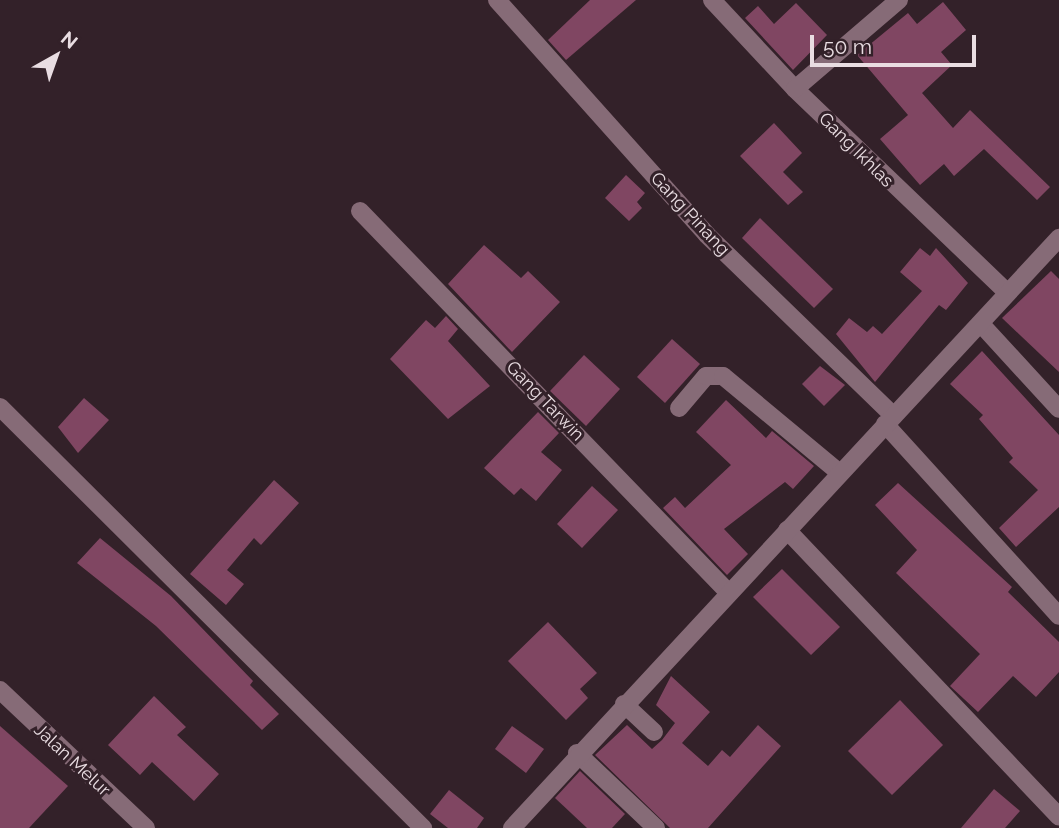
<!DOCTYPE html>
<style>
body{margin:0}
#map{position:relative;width:1059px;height:828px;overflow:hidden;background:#332129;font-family:Raleway,sans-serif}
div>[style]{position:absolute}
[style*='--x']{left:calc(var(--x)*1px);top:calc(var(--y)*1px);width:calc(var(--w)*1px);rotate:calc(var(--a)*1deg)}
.building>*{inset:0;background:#804662}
.minor>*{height:18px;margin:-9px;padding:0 9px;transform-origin:9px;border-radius:9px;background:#866b77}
span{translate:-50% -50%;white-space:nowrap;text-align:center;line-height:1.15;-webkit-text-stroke:6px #332129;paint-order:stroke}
.street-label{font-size:18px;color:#e9dde2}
.north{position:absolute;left:21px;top:21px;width:70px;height:70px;-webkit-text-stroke:5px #332129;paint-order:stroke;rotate:40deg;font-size:19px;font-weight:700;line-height:28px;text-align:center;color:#e9dde2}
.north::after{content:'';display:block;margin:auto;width:24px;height:32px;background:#e9dde2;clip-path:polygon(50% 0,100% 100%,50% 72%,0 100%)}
.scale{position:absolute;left:810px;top:35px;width:166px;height:32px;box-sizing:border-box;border:4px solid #e9dde2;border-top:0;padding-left:9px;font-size:21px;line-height:24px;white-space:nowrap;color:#e9dde2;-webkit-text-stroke:5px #332129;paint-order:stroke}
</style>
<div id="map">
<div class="building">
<div style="clip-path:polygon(590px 0,636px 0,566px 60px,548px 40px)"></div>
<div style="clip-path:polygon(943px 2px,966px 30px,941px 52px,952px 65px,922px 93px,953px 128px,970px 110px,1050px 187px,1037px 200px,984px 149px,954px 176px,944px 164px,920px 185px,880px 139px,908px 115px,857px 55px,908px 13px,917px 24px)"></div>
<div style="clip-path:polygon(796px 3px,827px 35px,793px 70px,745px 18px,758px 6px,774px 24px)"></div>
<div style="clip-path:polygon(774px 123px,802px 153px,783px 172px,803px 192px,788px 205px,740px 156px)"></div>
<div style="clip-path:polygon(626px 175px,645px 193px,637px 202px,642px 208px,629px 221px,605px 198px)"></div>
<div style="clip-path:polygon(760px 218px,833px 289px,814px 308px,742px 238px)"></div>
<div style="clip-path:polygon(484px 245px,521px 278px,528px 271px,560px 302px,512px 352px,448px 284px)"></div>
<div style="clip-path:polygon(920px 248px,930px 256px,936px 248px,968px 283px,946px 310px,939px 305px,875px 382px,836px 334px,849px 318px,867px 332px,873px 326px,882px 334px,922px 291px,900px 272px)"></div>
<div style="clip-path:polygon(1051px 271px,1059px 279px,1059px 372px,1002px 318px)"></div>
<div style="clip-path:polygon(446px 316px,458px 329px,448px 341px,490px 386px,448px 419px,390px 359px,426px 320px,435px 328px)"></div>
<div style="clip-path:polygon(672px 339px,700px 364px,665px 403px,637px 377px)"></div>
<div style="clip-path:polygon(982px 351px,1059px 435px,1059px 507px,1016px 547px,999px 528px,1038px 490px,1009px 462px,1013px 458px,979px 419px,983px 415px,950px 384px)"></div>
<div style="clip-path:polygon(584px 355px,620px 389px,586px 426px,550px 391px)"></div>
<div style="clip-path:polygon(820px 366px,845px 385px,824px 406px,802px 384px)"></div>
<div style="clip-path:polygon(84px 398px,109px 420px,78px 453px,58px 427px)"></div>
<div style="clip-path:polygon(726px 400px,766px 438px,772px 431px,814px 466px,793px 489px,785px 482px,724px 529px,748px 554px,727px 575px,663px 508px,675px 497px,685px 508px,731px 465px,696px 432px)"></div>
<div style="clip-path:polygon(538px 412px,559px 433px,541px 452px,562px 470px,536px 501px,521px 488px,514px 495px,484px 468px)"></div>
<div style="clip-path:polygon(274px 480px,299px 503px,261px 545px,254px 538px,227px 570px,244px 584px,226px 605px,190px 574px)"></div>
<div style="clip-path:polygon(898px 483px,1012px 587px,1008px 592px,1059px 642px,1059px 672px,1036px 697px,1013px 676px,978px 712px,950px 686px,980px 654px,896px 573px,917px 550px,875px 505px)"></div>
<div style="clip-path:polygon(592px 486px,618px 510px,582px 548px,557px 524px)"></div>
<div style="clip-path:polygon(100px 538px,171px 596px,253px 681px,250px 685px,279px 714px,262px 730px,156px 626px,77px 563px)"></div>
<div style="clip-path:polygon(782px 569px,840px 627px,811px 655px,753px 597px)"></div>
<div style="clip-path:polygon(548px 622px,597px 673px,580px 689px,588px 698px,566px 720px,508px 661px)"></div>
<div style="clip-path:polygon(671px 676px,710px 712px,682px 743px,708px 766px,722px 750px,730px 757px,758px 725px,781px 746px,708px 828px,670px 828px,595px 755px,627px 725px,652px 749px,662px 740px,675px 723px,656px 705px)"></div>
<div style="clip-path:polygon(154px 696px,186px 727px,177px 735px,219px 774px,194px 801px,152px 762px,140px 775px,108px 745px)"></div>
<div style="clip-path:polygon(900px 700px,943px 745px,892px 795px,848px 751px)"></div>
<div style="clip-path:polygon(0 726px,68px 786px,29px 828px,0 828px)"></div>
<div style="clip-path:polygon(512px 726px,544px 749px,526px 773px,495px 749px)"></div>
<div style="clip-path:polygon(580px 771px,625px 814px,612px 828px,587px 828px,555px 798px)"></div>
<div style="clip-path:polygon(994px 789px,1020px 811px,1005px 828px,961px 828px)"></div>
<div style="clip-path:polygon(449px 790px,484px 818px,477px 828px,448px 828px,430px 814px)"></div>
</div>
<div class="minor">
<div style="--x:497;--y:0;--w:315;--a:48.2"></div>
<div style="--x:707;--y:235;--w:260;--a:44.1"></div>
<div style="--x:712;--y:0;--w:122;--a:47"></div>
<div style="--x:795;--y:89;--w:294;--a:43.8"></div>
<div style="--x:795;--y:89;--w:137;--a:-40.6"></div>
<div style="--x:360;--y:211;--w:530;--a:45.99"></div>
<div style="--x:981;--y:324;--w:115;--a:47.5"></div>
<div style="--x:0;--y:407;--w:597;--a:44.86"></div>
<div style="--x:679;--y:408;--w:42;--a:-49.8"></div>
<div style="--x:706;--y:376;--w:17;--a:0"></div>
<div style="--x:723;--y:376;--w:152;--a:39.7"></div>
<div style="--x:885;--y:424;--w:259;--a:47.8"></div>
<div style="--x:787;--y:530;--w:395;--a:46.5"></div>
<div style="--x:0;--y:690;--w:201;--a:43.4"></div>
<div style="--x:624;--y:704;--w:41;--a:43"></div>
<div style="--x:577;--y:753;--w:109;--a:43.5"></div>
<div style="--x:512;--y:828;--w:805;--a:-47.17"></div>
</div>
<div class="street-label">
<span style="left:856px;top:150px;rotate:45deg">Gang Ikhlas</span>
<span style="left:690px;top:214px;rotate:47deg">Gang Pinang</span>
<span style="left:545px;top:401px;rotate:46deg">Gang Tarwin</span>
<span style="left:72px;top:760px;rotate:43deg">Jalan Melur</span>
</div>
<div class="north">N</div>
<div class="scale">50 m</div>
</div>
